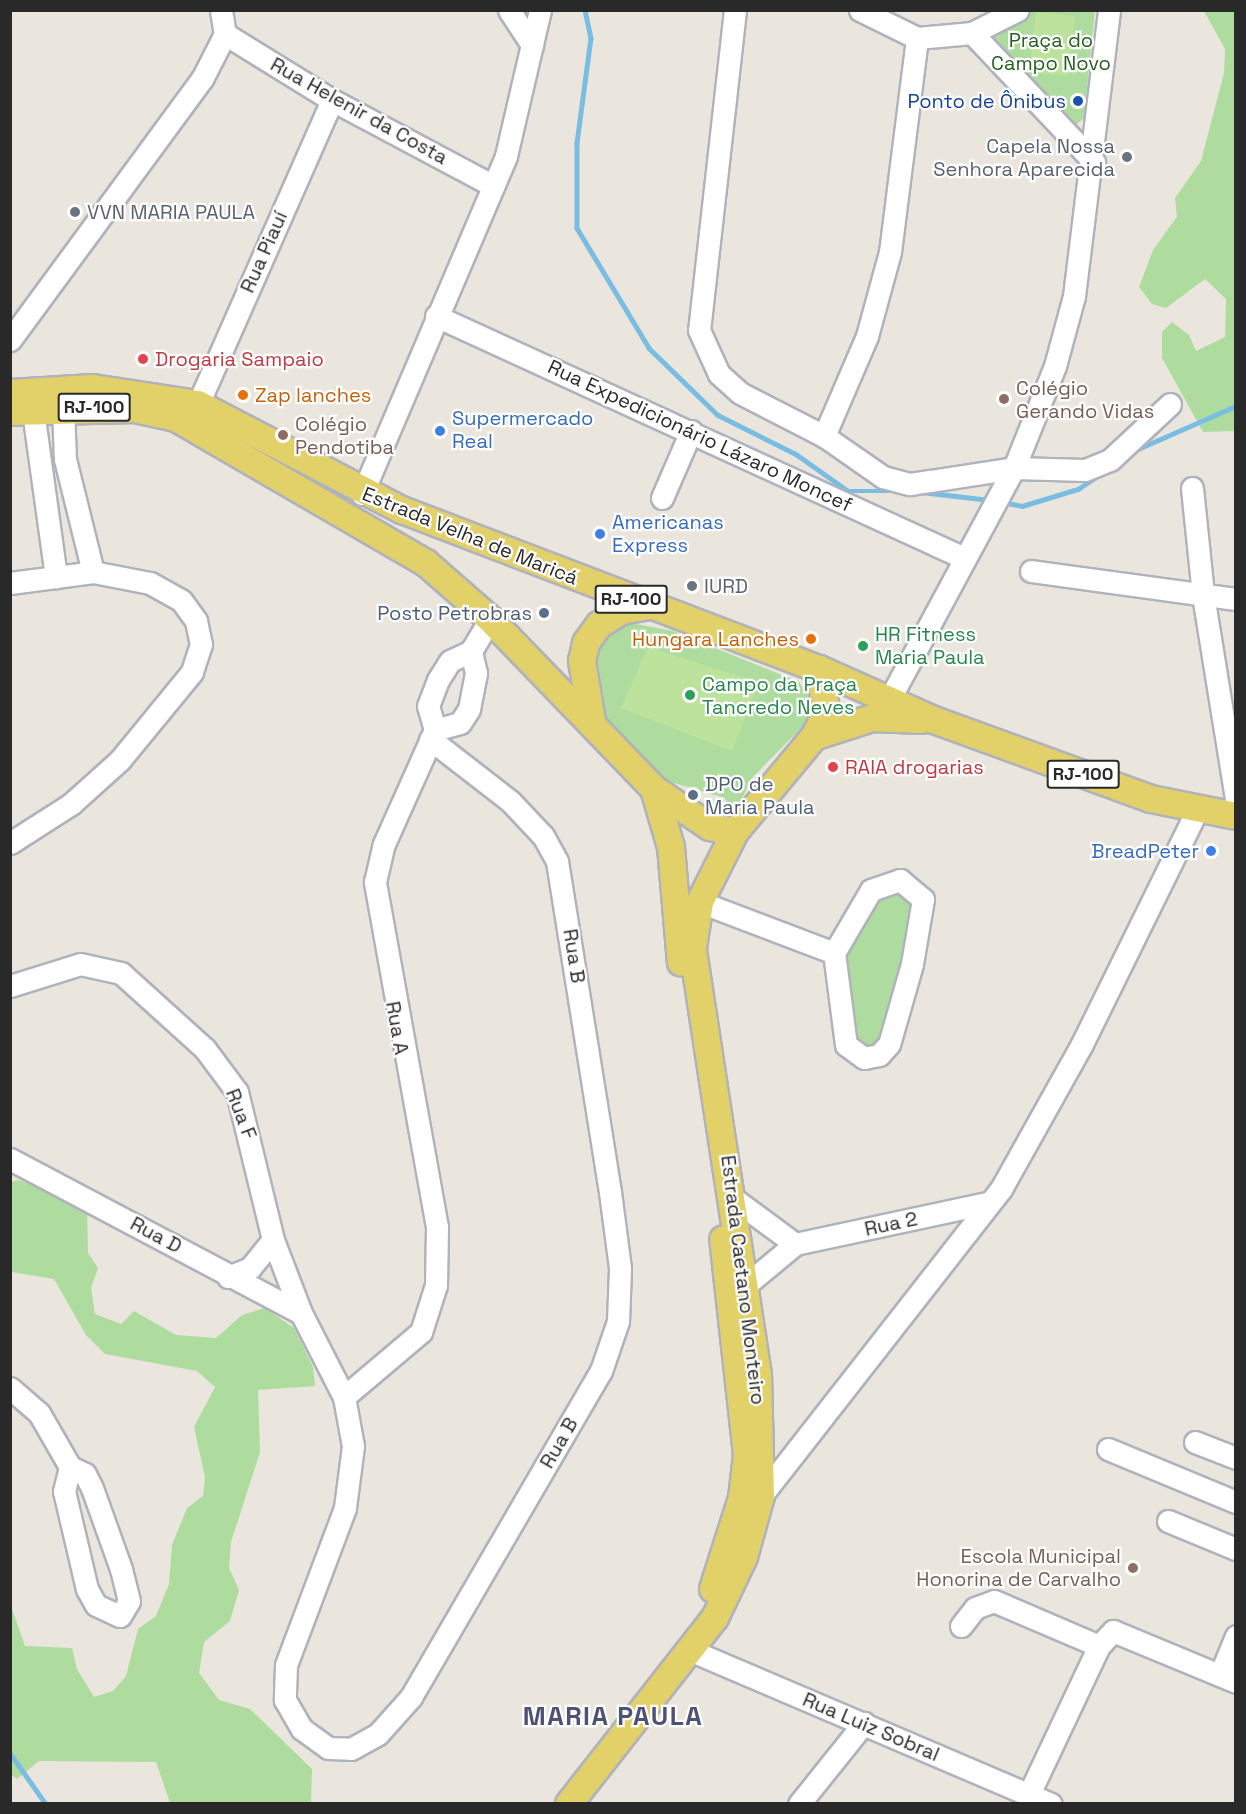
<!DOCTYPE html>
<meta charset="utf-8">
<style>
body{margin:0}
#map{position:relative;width:1246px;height:1814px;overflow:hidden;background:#eae6dd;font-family:"Space Grotesk",sans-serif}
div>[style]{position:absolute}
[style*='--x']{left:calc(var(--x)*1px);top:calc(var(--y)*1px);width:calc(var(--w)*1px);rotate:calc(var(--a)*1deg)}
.green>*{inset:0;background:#aedc9e}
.pitch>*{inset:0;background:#bde29b}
.stream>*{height:4.5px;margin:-2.25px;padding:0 2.25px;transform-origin:2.25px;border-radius:2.25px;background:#7abde2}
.roads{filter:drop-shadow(2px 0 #b0b2bc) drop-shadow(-2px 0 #b0b2bc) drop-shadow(0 2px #b0b2bc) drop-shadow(0 -2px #b0b2bc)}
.minor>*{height:21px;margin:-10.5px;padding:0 10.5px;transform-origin:10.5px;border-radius:10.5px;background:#fff}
.major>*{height:26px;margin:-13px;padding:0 13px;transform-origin:13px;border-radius:13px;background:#e2d169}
.dots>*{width:16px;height:16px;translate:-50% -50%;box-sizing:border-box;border:3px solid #fff;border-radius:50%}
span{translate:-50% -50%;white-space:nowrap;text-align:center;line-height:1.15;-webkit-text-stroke:4.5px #fff;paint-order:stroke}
.shield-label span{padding:2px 4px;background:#fff;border:2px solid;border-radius:4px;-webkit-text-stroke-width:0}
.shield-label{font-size:18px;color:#292929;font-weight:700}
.park-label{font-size:20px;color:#285f21}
.transit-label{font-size:20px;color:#164399}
.right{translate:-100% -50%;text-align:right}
.street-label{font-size:20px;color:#292929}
.worship-label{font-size:20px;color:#5b616d}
.left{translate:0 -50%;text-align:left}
.health-label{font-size:20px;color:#be3a42}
.education-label{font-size:20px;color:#785e54}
.food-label{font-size:20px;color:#c56008}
.shop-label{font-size:20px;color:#366cbe}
.service-label{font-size:20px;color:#4e5e75}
.leisure-label{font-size:20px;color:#27864d}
.district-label{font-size:26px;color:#4e5275;font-weight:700;letter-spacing:1.5px}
.frame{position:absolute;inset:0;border:12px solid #292929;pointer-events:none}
</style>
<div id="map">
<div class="green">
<div style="clip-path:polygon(1030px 11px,1095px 11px,1084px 118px,1076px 125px,992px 42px,1000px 21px)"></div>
<div style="clip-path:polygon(1204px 11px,1235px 11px,1235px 431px,1203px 432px,1162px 358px,1162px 332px,1172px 322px,1189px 335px,1196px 351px,1225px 337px,1226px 299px,1205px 279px,1166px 308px,1152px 304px,1139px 287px,1153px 250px,1177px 217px,1175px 198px,1201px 161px,1224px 73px,1225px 49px)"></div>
<div style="clip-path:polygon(631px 623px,673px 631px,799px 682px,813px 702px,804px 725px,751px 779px,733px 819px,725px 798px,674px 783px,664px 792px,604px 726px,589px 654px,604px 633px)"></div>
<div style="clip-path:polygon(891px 887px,915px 901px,904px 962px,881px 1040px,875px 1048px,856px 1046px,842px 949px,877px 895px)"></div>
<div style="clip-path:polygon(18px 1180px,87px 1202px,88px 1253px,98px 1268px,91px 1288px,95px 1314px,121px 1324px,134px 1311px,176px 1335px,216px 1338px,242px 1315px,265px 1308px,294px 1328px,313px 1367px,315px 1386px,258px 1390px,260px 1452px,231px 1542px,229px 1568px,239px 1590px,230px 1621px,204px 1642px,199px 1673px,219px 1700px,250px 1709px,312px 1769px,311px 1803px,170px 1803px,156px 1762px,39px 1761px,17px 1779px,10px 1774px,10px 1603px,25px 1646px,72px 1648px,77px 1669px,94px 1697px,113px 1691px,126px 1676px,138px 1629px,156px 1616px,169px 1584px,172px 1545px,187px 1508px,203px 1496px,205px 1477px,194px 1427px,215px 1387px,197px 1371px,105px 1354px,86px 1335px,54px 1279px,11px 1272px,11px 1182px)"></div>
</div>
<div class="pitch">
<div style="clip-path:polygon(1036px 12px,1075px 16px,1068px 76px,1029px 72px)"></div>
<div style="clip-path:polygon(648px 647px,759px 682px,732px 751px,621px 708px)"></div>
</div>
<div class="stream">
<div style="--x:585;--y:10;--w:29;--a:78"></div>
<div style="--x:591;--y:38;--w:106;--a:97.6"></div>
<div style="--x:577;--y:143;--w:85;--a:90"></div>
<div style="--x:577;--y:228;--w:140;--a:59"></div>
<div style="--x:649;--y:348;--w:96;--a:44.2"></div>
<div style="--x:718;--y:415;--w:87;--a:26.6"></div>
<div style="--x:796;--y:454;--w:64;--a:35.4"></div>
<div style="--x:848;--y:491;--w:50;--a:0"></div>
<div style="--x:1131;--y:452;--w:115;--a:-23.7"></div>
<div style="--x:921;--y:492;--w:69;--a:6.6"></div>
<div style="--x:1002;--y:502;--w:20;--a:11"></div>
<div style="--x:1022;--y:506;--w:59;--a:-16.9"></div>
<div style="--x:1078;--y:489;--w:23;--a:-34"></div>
<div style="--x:10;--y:1753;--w:62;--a:54.8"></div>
</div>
<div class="roads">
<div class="minor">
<div style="--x:221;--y:10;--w:24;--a:81"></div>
<div style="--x:509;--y:10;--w:42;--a:56.7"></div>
<div style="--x:735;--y:10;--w:322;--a:96.4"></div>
<div style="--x:699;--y:330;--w:48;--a:65.6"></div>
<div style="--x:719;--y:374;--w:28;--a:42"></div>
<div style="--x:740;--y:393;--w:94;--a:27.1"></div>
<div style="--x:824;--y:436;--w:72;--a:34.8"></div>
<div style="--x:883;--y:477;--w:28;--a:15"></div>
<div style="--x:910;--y:484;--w:105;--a:-8.7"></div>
<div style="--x:1014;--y:468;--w:71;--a:1.6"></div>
<div style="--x:1085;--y:470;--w:27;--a:-22"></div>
<div style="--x:1110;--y:460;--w:82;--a:-43"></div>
<div style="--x:860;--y:10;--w:64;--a:26.2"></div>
<div style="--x:917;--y:38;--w:55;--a:-5.2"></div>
<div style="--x:972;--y:33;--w:178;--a:46.6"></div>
<div style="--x:972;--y:33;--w:51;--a:-26.6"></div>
<div style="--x:225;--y:34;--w:126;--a:31.7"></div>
<div style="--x:332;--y:100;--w:183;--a:28"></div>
<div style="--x:436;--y:316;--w:581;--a:24.62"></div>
<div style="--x:10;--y:340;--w:324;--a:-53.7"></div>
<div style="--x:202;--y:79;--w:51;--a:-62.9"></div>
<div style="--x:198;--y:404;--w:332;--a:-66.2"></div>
<div style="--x:63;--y:408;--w:51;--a:87.8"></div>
<div style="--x:65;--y:459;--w:116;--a:76.1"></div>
<div style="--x:33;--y:411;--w:168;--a:82.1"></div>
<div style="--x:824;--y:436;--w:109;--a:-66.7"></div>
<div style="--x:867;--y:336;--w:87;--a:-74.7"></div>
<div style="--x:890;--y:252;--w:216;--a:-82.8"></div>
<div style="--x:1192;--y:488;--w:108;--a:84.1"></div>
<div style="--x:1203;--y:595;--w:207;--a:80.8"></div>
<div style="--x:362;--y:494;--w:367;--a:-66.9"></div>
<div style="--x:506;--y:156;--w:150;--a:-76.9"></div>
<div style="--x:662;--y:498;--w:73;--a:-66.6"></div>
<div style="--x:1031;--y:571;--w:207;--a:7.8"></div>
<div style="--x:10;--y:583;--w:84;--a:-7.5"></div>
<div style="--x:93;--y:572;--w:58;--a:10.9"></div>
<div style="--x:150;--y:583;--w:35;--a:29"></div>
<div style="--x:181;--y:600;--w:26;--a:54"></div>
<div style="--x:196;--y:621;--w:24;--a:78"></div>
<div style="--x:201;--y:644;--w:29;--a:108"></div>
<div style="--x:192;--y:672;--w:114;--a:129.3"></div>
<div style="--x:120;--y:760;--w:66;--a:138.1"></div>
<div style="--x:71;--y:804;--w:72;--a:147.4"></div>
<div style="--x:471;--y:651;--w:37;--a:-59"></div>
<div style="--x:889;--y:700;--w:264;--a:-61.7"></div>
<div style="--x:1014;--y:468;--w:110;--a:-68.1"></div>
<div style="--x:1055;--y:366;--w:73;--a:-74.8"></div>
<div style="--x:1074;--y:296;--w:288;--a:-83"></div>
<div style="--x:435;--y:730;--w:26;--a:-16"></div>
<div style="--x:460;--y:723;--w:17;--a:-57"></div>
<div style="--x:469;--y:709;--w:37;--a:-79"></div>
<div style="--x:476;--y:673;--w:23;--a:-103"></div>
<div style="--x:900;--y:880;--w:30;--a:40"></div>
<div style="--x:923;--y:899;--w:66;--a:99.6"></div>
<div style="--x:912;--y:964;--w:83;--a:106"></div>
<div style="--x:889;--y:1044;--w:15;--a:132"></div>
<div style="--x:879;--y:1055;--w:15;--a:169"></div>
<div style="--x:864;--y:1058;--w:22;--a:-144"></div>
<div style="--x:846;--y:1045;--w:93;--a:-97.4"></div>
<div style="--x:834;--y:953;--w:73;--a:-59.6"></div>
<div style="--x:871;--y:890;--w:31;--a:-19"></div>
<div style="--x:700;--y:902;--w:143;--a:20.8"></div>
<div style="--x:10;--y:986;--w:73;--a:-17.4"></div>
<div style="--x:80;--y:964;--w:42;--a:12.4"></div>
<div style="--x:121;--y:973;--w:113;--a:42.1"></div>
<div style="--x:205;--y:1049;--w:54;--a:53.3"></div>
<div style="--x:237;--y:1092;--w:152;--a:76.3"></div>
<div style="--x:273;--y:1240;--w:78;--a:69"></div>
<div style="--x:301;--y:1313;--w:94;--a:62.9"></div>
<div style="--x:344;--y:1397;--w:50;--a:79.6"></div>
<div style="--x:353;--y:1446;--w:63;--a:97.4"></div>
<div style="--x:345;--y:1508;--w:168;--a:110.6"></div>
<div style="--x:286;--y:1665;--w:35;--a:92"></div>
<div style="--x:285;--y:1700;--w:34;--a:60"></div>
<div style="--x:302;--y:1729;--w:32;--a:36"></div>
<div style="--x:328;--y:1748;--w:23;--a:2"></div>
<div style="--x:351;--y:1749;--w:31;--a:-29"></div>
<div style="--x:378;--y:1734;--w:50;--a:-48.3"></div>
<div style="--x:411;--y:1697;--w:377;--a:-59.8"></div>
<div style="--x:601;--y:1371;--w:53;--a:-71.2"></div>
<div style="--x:618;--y:1321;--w:53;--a:-87.8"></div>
<div style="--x:620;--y:1268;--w:77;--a:-97.5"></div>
<div style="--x:610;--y:1192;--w:335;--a:-99.1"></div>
<div style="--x:557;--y:861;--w:29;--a:-119"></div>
<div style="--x:543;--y:836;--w:48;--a:-133.3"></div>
<div style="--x:510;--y:801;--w:101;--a:-142.2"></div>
<div style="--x:10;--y:1159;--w:329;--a:27.9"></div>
<div style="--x:734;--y:1199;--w:76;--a:36.4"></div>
<div style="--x:228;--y:1277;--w:24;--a:-22"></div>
<div style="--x:250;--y:1268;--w:36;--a:-51"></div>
<div style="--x:747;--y:1284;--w:62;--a:-39.8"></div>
<div style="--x:795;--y:1244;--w:196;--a:-12.1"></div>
<div style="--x:10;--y:1388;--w:38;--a:41"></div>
<div style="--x:39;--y:1413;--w:62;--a:60.1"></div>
<div style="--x:70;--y:1467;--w:25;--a:104"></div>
<div style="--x:64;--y:1491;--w:101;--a:76.8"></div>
<div style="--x:87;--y:1589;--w:18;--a:61"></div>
<div style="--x:96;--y:1605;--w:26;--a:25"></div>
<div style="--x:120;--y:1616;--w:17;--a:-59"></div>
<div style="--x:129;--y:1601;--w:33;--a:-104"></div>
<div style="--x:121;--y:1569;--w:86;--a:-109.7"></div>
<div style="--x:92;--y:1488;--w:16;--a:-117"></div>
<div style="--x:85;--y:1474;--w:17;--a:-155"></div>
<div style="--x:344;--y:1397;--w:101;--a:-40.2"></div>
<div style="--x:421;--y:1332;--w:49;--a:-72.3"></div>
<div style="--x:436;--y:1285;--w:58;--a:-89"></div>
<div style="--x:437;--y:1227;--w:351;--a:-100.2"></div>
<div style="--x:375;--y:882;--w:39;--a:-77"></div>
<div style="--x:384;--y:844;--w:125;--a:-65.9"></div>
<div style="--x:435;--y:730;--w:25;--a:-106"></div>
<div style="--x:428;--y:706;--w:28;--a:-69"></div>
<div style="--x:438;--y:680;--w:22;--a:-58"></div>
<div style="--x:450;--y:661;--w:23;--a:-25"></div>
<div style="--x:1195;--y:1442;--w:44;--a:21.3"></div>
<div style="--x:1108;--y:1449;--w:139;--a:22.5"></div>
<div style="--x:761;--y:1496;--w:390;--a:-52"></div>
<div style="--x:1001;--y:1189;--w:166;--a:-60.8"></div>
<div style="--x:1082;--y:1044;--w:263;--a:-63.8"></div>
<div style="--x:1168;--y:1521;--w:74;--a:22.4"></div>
<div style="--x:961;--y:1626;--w:23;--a:-52"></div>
<div style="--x:975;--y:1608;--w:20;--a:-20"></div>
<div style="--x:994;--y:1601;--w:114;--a:23.2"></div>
<div style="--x:692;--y:1651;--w:390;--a:23.1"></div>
<div style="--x:1220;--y:1675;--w:42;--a:-67.7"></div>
<div style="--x:1029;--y:1794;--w:164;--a:-64.7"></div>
<div style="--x:1099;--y:1646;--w:21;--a:-47"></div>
<div style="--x:1113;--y:1631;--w:133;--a:22.5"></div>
<div style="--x:799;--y:1804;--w:104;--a:-51.3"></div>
</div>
<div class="major">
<div style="--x:10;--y:393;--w:83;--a:-3.4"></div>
<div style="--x:93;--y:388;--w:106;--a:8.7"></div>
<div style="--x:198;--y:404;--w:230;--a:27.5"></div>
<div style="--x:402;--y:510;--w:446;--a:20.9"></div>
<div style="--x:819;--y:669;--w:126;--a:23.9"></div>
<div style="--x:934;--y:720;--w:231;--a:20"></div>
<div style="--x:1151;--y:799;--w:87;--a:11.3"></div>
<div style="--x:10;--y:412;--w:125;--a:-1.4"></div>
<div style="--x:135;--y:409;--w:42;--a:12.4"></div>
<div style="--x:176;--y:418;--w:28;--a:30"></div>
<div style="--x:200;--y:432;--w:261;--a:30.1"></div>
<div style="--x:426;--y:563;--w:85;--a:41.2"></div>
<div style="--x:490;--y:619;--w:236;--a:46"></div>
<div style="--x:654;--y:789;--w:68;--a:34.2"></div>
<div style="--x:710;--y:827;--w:25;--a:11"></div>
<div style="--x:592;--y:721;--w:61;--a:-99.5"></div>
<div style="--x:582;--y:661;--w:18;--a:-77"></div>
<div style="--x:586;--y:643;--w:22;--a:-54"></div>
<div style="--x:599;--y:625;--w:26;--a:-32"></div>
<div style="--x:621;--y:611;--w:28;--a:-10"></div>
<div style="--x:814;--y:737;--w:61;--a:-18.1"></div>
<div style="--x:872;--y:718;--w:50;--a:2.3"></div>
<div style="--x:654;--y:789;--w:60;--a:73.7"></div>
<div style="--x:671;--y:847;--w:116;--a:85.1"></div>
<div style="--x:713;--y:1589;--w:96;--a:-72.3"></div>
<div style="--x:742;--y:1498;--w:43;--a:-83.4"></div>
<div style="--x:747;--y:1455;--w:217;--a:-96.3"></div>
<div style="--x:569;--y:1804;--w:236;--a:-51.9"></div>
<div style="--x:715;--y:1618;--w:68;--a:-64.6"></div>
<div style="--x:744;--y:1557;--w:63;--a:-74.4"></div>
<div style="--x:761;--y:1496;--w:121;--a:-91.4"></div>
<div style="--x:758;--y:1375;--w:432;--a:-98.7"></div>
<div style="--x:693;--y:948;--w:47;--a:-81.3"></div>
<div style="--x:700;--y:902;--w:78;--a:-63.4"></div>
<div style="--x:735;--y:832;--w:124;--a:-50.3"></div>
<div style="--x:814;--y:737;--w:27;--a:-62"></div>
<div style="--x:827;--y:713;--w:45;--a:-100.3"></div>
</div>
</div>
<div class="dots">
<div style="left:1078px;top:101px;background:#1a4fb4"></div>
<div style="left:1127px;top:157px;background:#6b7280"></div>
<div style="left:75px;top:212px;background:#6b7280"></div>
<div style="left:143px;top:359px;background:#e0444e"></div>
<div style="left:243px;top:395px;background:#e8710a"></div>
<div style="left:1004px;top:399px;background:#8d6e63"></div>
<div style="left:440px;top:431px;background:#3f7fe0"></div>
<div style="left:283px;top:435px;background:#8d6e63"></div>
<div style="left:600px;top:534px;background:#3f7fe0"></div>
<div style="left:692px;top:586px;background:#6b7280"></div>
<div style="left:544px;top:613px;background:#5c6f8a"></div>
<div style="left:811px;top:639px;background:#e8710a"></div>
<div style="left:863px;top:646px;background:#2e9e5b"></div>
<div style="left:690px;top:695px;background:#2e9e5b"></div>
<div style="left:833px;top:767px;background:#e0444e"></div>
<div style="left:693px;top:795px;background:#5c6f8a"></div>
<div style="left:1211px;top:851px;background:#3f7fe0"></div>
<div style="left:1133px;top:1568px;background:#8d6e63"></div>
</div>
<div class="shield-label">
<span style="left:94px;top:407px">RJ-100</span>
<span style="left:631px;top:599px">RJ-100</span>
<span style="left:1083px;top:774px">RJ-100</span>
</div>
<div class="park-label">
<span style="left:1051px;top:52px">Praça do<br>Campo Novo</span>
</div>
<div class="transit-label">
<span class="right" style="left:1066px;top:101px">Ponto de Ônibus</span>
</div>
<div class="street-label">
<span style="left:359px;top:111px;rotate:29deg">Rua Helenir da Costa</span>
<span style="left:264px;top:252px;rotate:-66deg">Rua Piauí</span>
<span style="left:700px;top:436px;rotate:25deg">Rua Expedicionário Lázaro Moncef</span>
<span style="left:470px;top:536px;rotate:22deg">Estrada Velha de Maricá</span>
<span style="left:574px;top:956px;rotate:81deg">Rua B</span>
<span style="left:397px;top:1028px;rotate:80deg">Rua A</span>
<span style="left:241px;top:1114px;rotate:69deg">Rua F</span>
<span style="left:891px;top:1224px;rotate:-12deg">Rua 2</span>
<span style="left:156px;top:1235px;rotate:28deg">Rua D</span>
<span style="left:743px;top:1280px;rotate:83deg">Estrada Caetano Monteiro</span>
<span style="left:559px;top:1443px;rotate:-60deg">Rua B</span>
<span style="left:871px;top:1727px;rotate:23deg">Rua Luiz Sobral</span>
</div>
<div class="worship-label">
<span class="right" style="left:1115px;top:158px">Capela Nossa<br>Senhora Aparecida</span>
<span class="left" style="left:87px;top:212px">VVN MARIA PAULA</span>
<span class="left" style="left:704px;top:586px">IURD</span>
</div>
<div class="health-label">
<span class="left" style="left:155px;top:359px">Drogaria Sampaio</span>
<span class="left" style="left:845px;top:767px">RAIA drogarias</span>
</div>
<div class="education-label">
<span class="left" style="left:1016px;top:400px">Colégio<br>Gerando Vidas</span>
<span class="left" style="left:295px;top:436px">Colégio<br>Pendotiba</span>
<span class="right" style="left:1121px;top:1568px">Escola Municipal<br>Honorina de Carvalho</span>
</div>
<div class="food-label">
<span class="left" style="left:255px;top:395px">Zap lanches</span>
<span class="right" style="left:799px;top:639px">Hungara Lanches</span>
</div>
<div class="shop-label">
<span class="left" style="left:452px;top:430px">Supermercado<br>Real</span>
<span class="left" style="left:612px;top:534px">Americanas<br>Express</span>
<span class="right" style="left:1199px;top:851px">BreadPeter</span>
</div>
<div class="service-label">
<span class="right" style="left:532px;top:613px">Posto Petrobras</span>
<span class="left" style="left:705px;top:796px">DPO de<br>Maria Paula</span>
</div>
<div class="leisure-label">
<span class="left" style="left:875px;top:646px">HR Fitness<br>Maria Paula</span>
<span class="left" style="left:702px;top:696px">Campo da Praça<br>Tancredo Neves</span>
</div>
<div class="district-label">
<span style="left:613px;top:1717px">MARIA PAULA</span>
</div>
<div class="frame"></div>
</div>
